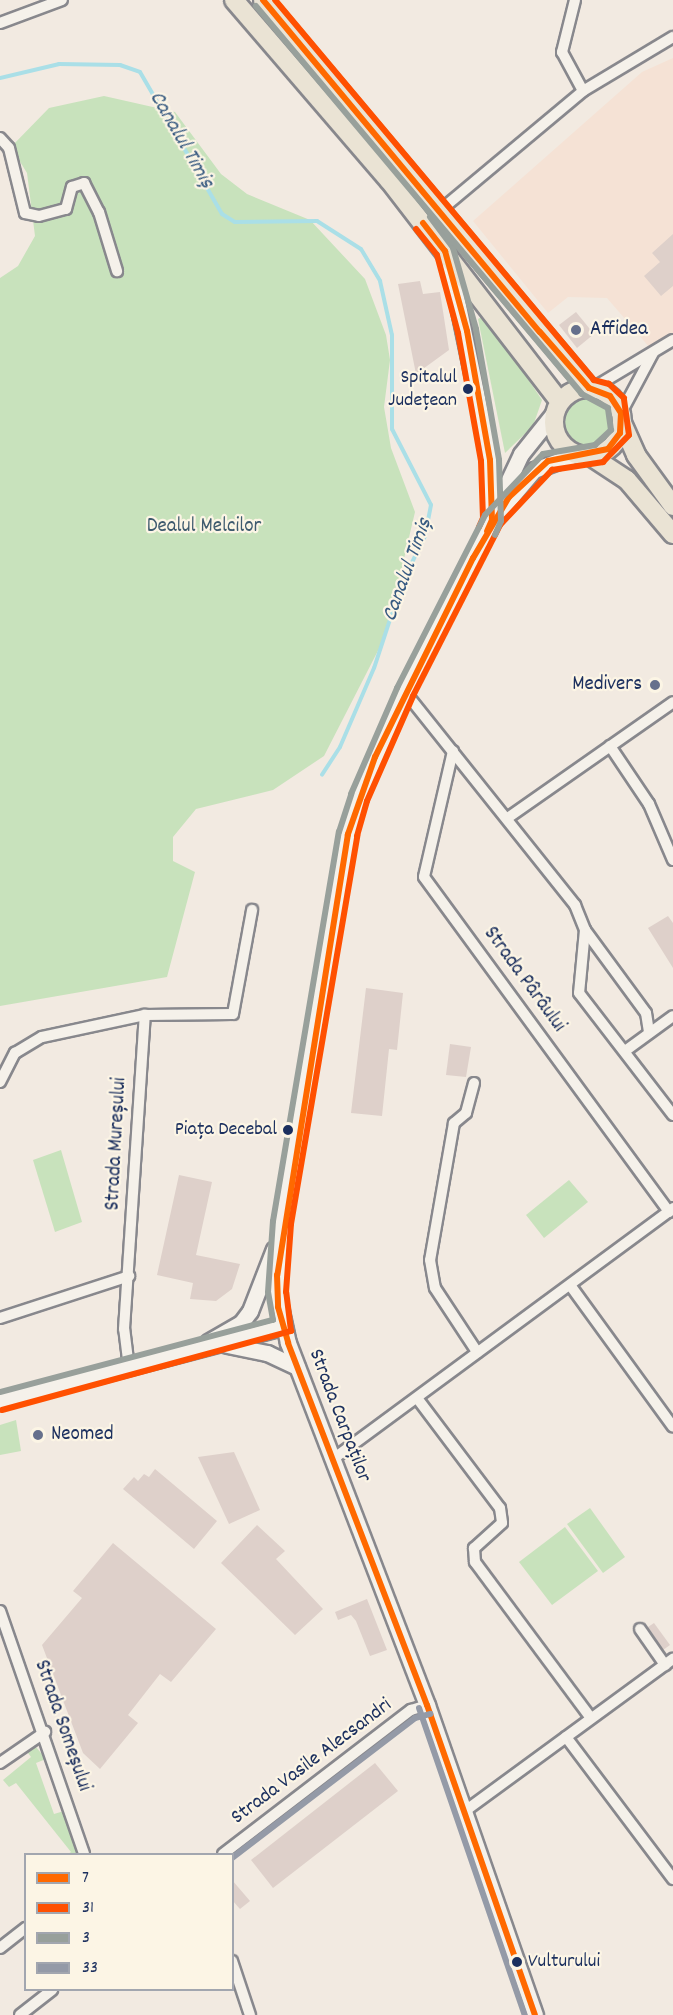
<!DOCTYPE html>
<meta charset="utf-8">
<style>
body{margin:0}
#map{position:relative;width:673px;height:2015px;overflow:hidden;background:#f2eae1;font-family:Dekko,sans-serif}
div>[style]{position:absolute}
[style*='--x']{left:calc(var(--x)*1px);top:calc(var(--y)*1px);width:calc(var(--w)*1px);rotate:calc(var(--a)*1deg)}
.built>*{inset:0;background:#f5e2d5}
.green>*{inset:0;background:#c8e2bc}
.round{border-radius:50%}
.stream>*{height:4px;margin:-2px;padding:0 2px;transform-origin:2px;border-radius:2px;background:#aadfe7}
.building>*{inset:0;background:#ded0ca}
.roads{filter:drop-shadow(2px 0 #88888d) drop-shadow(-2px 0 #88888d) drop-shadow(0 2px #88888d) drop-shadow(0 -2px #88888d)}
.minor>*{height:10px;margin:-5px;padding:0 5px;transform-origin:5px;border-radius:5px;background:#f5f1ea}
.secondary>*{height:15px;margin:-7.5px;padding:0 7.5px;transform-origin:7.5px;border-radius:7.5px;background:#f5f1ea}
.primary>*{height:18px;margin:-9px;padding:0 9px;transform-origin:9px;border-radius:9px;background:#eae3d4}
.primary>.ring{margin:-9px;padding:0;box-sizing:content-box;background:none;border:18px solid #eae3d4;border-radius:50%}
.bus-1>*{height:6px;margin:-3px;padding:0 3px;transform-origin:3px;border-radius:3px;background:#ff6900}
.bus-2>*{height:6px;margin:-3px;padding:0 3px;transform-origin:3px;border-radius:3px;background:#ff5001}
.bus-3>*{height:6px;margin:-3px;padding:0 3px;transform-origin:3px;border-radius:3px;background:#98a09b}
.bus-4>*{height:6px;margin:-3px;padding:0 3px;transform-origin:3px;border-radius:3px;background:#949aa7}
.dots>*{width:16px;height:16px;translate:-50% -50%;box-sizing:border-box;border:3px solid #fcf5e5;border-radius:50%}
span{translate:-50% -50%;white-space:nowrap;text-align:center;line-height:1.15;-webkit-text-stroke:4.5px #fcf5e5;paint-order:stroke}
.bus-label{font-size:20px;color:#1b2f5e}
.right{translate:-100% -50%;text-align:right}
.left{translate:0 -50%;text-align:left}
.poi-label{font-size:21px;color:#1b2f5e}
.park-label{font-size:21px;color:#3e5a6e}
.street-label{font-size:21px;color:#1b2f5e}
.water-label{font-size:22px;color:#375a81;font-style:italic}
.legend{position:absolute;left:24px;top:1853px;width:210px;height:138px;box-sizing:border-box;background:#fcf5e5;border:2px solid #a2a6af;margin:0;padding:8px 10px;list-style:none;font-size:18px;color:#1b2f5e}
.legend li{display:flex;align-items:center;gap:12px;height:30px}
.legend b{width:30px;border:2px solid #a2a6af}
</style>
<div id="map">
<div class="built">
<div style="clip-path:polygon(673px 58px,673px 334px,650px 348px,607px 298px,568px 297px,548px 313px,473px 221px,642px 72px)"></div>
</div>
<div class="green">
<div style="clip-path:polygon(104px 96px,175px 112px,221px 174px,247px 194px,310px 220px,365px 279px,386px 335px,390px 360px,384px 407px,391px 448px,415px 512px,386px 635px,324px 756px,273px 790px,196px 809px,173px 837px,173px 861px,195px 872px,167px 977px,0 1006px,0 278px,18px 266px,35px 236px,27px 173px,11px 147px,49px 108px)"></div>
<div style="clip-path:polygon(485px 315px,542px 400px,533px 426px,505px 453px,478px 319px)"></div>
<div class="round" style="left:565px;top:398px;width:48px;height:48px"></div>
<div style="clip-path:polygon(61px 1150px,82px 1222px,55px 1232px,33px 1160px)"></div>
<div style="clip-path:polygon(569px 1180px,588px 1202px,544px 1238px,526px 1215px)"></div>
<div style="clip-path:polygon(16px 1420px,21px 1451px,0 1455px,0 1425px)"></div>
<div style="clip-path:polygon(590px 1508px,625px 1557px,603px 1573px,567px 1524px)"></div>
<div style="clip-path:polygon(565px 1527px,598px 1571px,552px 1605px,519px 1562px)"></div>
<div style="clip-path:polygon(36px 1747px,46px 1759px,36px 1763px,54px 1814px,64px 1811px,78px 1854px,68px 1854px,71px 1852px,16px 1783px,9px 1787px,3px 1780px,31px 1757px,25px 1749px)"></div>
</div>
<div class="stream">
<div style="--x:0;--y:78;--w:61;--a:-13.3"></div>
<div style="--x:59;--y:64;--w:61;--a:0.9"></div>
<div style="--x:120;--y:65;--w:21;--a:19"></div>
<div style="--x:140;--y:72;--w:164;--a:60"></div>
<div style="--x:222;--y:214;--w:15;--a:32"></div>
<div style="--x:235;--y:222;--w:82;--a:-0.7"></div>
<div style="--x:317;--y:221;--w:52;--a:32.5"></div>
<div style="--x:361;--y:249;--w:37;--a:59"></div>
<div style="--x:380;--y:281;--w:55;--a:77.5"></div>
<div style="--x:392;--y:335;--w:94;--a:90"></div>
<div style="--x:392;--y:429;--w:85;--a:62.8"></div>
<div style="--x:431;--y:505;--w:32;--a:101"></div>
<div style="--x:425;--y:536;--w:52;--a:116.1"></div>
<div style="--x:402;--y:583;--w:89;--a:108.2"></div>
<div style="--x:374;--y:668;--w:86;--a:113.3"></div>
<div style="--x:340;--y:747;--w:33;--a:123"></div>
</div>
<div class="building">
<div style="clip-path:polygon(673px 234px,673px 286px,661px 296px,644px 276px,660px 262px,652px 253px)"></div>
<div style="clip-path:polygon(420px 281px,423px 294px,440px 292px,449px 350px,416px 374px,398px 284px)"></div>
<div style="clip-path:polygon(576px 312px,594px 334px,577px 348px,559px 325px)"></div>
<div style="clip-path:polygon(668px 916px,673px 923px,673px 968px,648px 928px)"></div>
<div style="clip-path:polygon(366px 988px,403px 993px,397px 1050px,389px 1049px,382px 1116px,351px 1113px)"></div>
<div style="clip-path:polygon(450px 1044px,471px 1047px,466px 1077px,446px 1075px)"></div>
<div style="clip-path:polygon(179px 1175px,212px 1182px,196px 1255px,240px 1264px,232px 1289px,216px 1301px,190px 1299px,193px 1283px,157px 1275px)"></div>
<div style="clip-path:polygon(234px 1452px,260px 1510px,229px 1524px,198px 1457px)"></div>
<div style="clip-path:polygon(155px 1469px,217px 1521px,194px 1549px,123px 1489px,134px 1477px,138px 1481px,144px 1474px,149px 1477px)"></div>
<div style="clip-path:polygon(257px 1525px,285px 1551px,276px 1559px,323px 1609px,295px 1635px,221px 1563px)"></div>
<div style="clip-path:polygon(113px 1543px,216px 1629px,171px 1682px,160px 1674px,128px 1715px,138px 1723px,100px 1769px,83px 1753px,42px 1645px,82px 1598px,73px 1591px)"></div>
<div style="clip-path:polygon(367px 1599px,387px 1650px,370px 1656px,356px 1621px,351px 1615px,338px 1620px,335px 1612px)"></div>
<div style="clip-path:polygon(654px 1623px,670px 1645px,663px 1650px,648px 1627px)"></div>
<div style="clip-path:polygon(375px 1763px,398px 1791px,273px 1888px,251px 1860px)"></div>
<div style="clip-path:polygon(232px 1880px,250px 1901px,240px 1909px,232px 1900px)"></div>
</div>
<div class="roads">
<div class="minor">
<div style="--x:575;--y:0;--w:54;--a:104"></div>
<div style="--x:562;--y:52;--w:44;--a:61.7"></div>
<div style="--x:0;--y:23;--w:66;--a:-20.4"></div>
<div style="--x:0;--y:138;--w:13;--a:48"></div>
<div style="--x:9;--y:148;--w:67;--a:76.2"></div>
<div style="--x:25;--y:213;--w:14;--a:12"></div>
<div style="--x:39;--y:216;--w:28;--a:-15"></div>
<div style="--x:66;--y:209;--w:23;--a:-75"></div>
<div style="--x:72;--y:187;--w:13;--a:-18"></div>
<div style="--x:84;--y:183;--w:33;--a:63"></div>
<div style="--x:99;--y:212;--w:62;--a:73"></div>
<div style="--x:442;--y:209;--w:184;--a:-39.9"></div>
<div style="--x:583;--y:91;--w:105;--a:-31"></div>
<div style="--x:593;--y:388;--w:93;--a:-31"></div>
<div style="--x:621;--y:413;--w:68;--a:-61.9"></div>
<div style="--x:405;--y:692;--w:273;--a:51.4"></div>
<div style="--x:575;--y:905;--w:27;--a:68"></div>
<div style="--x:585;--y:930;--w:103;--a:53.7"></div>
<div style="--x:646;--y:1013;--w:20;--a:81"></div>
<div style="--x:610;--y:746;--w:70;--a:56.1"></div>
<div style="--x:649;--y:804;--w:61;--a:66.8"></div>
<div style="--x:453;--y:751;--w:129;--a:103"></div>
<div style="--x:424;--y:877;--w:415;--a:53.8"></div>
<div style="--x:509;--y:817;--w:200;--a:-35"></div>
<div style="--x:585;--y:930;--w:63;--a:95.4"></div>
<div style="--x:579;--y:993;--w:154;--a:52.4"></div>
<div style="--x:625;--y:1051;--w:59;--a:-36.1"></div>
<div style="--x:0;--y:1082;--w:33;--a:-63"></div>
<div style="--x:15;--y:1053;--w:31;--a:-31"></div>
<div style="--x:42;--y:1037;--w:105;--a:-12.1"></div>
<div style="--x:145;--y:1015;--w:88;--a:-0.7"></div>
<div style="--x:233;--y:1014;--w:106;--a:-79.6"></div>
<div style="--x:474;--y:1083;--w:31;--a:105"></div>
<div style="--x:466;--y:1113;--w:16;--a:140"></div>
<div style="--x:454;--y:1123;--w:139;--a:99.9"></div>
<div style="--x:430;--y:1260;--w:28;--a:80"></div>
<div style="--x:435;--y:1288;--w:77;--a:56.7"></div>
<div style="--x:570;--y:1285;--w:175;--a:54"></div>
<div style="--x:0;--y:1318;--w:136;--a:-18"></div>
<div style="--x:129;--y:1368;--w:39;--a:-97"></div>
<div style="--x:124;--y:1329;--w:315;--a:-86.2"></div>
<div style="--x:417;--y:1398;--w:138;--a:53"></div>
<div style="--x:500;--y:1508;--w:15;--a:82"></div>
<div style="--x:502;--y:1523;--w:38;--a:138"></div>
<div style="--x:474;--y:1548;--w:14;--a:86"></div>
<div style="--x:475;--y:1562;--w:194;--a:53.4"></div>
<div style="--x:333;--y:1459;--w:423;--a:-36.4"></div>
<div style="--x:0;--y:1611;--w:257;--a:70.9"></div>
<div style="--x:640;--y:1629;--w:44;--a:55.2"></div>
<div style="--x:566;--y:1737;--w:178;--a:53"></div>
<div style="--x:0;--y:1763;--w:55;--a:-34.6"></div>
<div style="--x:465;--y:1811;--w:258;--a:-36.2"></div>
<div style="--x:223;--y:1854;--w:237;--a:-37.5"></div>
<div style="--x:411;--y:1710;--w:17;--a:-17"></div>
<div style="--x:0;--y:1948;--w:33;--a:-38"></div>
<div style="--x:232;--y:1961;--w:57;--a:71.6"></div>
<div style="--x:20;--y:2015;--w:41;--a:-38"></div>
</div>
<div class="secondary">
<div style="--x:449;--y:262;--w:202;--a:78.3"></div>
<div style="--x:490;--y:460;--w:60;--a:88.1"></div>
<div style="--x:498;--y:503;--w:54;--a:-64.9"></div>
<div style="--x:521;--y:454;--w:58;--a:-51.3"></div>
<div style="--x:208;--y:1342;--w:38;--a:-30"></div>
<div style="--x:241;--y:1323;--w:15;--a:-53"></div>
<div style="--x:250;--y:1311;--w:66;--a:-68.8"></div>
<div style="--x:227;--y:1345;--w:41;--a:11.3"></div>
<div style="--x:267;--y:1353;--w:33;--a:25"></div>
<div style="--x:0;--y:1401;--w:293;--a:-14.7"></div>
<div style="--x:535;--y:2015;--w:328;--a:-109.2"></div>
<div style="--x:427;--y:1705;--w:388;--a:-111"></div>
<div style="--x:288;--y:1343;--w:52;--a:-102.2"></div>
<div style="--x:277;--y:1292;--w:69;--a:-85.9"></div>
<div style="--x:282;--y:1223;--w:395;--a:-80.4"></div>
<div style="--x:348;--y:834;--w:38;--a:-73"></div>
<div style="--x:359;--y:798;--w:116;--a:-66.5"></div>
<div style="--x:405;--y:692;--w:193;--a:-63.2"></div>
<div style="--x:492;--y:520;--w:65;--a:-50"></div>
<div style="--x:534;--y:470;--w:46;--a:-20.4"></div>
</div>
<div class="primary">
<div style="--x:234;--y:0;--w:238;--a:49.3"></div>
<div style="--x:389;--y:180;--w:280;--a:52.4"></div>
<div style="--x:263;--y:0;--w:507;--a:49.96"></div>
<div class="ring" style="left:554px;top:388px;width:50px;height:50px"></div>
<div style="--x:622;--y:423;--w:35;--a:66"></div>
<div style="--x:636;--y:455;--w:63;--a:54"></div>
<div style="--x:589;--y:455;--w:45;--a:33.3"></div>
<div style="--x:627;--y:480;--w:71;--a:49.6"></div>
</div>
</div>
<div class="bus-1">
<div style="--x:263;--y:0;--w:432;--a:50.2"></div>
<div style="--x:540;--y:332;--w:74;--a:48.8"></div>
<div style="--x:589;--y:388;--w:22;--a:21"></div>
<div style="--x:610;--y:396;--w:20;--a:57"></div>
<div style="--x:621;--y:413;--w:20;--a:93"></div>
<div style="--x:620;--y:433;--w:20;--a:127"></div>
<div style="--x:608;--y:449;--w:61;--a:168.7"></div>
<div style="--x:548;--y:461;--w:53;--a:137.3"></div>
<div style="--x:509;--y:497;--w:71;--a:120.5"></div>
<div style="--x:473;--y:558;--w:222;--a:116.2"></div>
<div style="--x:375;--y:757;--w:82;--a:109.3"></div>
<div style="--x:348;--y:834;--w:447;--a:99.1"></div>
<div style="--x:277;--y:1275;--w:32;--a:88"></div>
<div style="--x:278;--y:1307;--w:37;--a:74"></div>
<div style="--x:288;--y:1343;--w:388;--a:69"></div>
<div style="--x:427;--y:1705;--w:328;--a:70.8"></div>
<div style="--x:423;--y:223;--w:36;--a:52"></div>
<div style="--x:445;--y:251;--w:83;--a:74.6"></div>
<div style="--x:467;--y:331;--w:131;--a:79.9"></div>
<div style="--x:490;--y:460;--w:60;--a:88.1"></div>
<div style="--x:492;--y:520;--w:12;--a:114"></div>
</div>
<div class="bus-2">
<div style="--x:416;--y:229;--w:33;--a:51"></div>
<div style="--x:437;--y:255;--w:81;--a:74.9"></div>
<div style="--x:458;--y:333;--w:130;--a:79.8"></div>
<div style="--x:481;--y:461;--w:57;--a:88"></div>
<div style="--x:483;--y:518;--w:10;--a:114"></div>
<div style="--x:2;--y:1410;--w:300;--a:-15.3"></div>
<div style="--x:291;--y:1331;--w:39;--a:-97"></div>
<div style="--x:286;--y:1292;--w:68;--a:-85.8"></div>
<div style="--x:291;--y:1224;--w:394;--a:-80.3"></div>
<div style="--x:357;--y:836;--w:36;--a:-74"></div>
<div style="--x:367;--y:801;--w:115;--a:-66.3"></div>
<div style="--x:413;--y:696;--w:192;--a:-63"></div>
<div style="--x:500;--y:525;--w:76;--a:-46.6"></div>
<div style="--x:552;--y:470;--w:52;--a:-8.9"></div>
<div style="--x:603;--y:462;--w:37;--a:-46"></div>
<div style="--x:629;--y:435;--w:37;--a:-98"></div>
<div style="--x:624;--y:398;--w:21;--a:-137"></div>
<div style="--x:609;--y:384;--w:16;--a:-165"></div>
<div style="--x:594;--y:380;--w:496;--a:-130"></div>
</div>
<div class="bus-3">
<div style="--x:430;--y:217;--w:39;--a:53"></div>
<div style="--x:453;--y:248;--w:84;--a:74.1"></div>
<div style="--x:476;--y:329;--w:133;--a:80"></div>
<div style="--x:499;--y:460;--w:61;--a:88.1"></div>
<div style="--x:501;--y:521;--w:15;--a:113"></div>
<div style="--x:0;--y:1392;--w:282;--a:-14.8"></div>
<div style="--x:273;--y:1320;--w:28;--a:-100"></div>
<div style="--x:268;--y:1292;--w:71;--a:-86"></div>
<div style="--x:273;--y:1221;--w:395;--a:-80.4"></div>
<div style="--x:339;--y:832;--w:40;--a:-72"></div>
<div style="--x:351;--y:794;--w:116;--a:-66.5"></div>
<div style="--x:397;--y:688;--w:194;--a:-63"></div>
<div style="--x:485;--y:515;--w:84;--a:-46.4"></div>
<div style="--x:543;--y:454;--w:53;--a:-9.8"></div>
<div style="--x:595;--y:445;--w:22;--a:-43"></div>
<div style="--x:611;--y:430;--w:22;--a:-98"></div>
<div style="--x:608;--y:408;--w:30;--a:-152"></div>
<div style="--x:582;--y:394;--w:507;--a:-130.04"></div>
</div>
<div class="bus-4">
<div style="--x:419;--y:1708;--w:325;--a:71"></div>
<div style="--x:232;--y:1858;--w:230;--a:-37.4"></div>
<div style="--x:415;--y:1718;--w:16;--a:-15"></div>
</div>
<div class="dots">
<div style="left:576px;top:330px;background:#66708c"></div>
<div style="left:468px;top:389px;background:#1b2f5e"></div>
<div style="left:655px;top:685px;background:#66708c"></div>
<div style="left:288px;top:1130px;background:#1b2f5e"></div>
<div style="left:38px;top:1435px;background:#66708c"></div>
<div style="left:517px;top:1962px;background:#1b2f5e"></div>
</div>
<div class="bus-label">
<span class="right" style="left:457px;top:390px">Spitalul<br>Județean</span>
<span class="right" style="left:277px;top:1130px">Piața Decebal</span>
<span class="left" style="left:528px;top:1962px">Vulturului</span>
</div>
<div class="poi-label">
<span class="left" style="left:590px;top:330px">Affidea</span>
<span class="right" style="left:642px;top:685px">Medivers</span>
<span class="left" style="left:51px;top:1435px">Neomed</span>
</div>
<div class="park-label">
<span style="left:204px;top:527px">Dealul Melcilor</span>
</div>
<div class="street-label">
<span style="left:524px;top:980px;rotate:54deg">Strada Pârâului</span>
<span style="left:117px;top:1144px;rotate:-87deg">Strada Mureșului</span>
<span style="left:339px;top:1416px;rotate:69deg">Strada Carpaților</span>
<span style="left:62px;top:1726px;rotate:71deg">Strada Someșului</span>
<span style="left:312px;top:1762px;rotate:-37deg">Strada Vasile Alecsandri</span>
</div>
<div class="water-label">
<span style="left:181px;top:140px;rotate:60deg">Canalul Timiș</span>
<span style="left:408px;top:570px;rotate:-70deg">Canalul Timiș</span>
</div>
<ul class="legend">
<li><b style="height:8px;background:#ff6900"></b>7</li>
<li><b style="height:8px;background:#ff5001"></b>31</li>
<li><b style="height:8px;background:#98a09b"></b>3</li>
<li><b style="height:8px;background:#949aa7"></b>33</li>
</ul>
</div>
